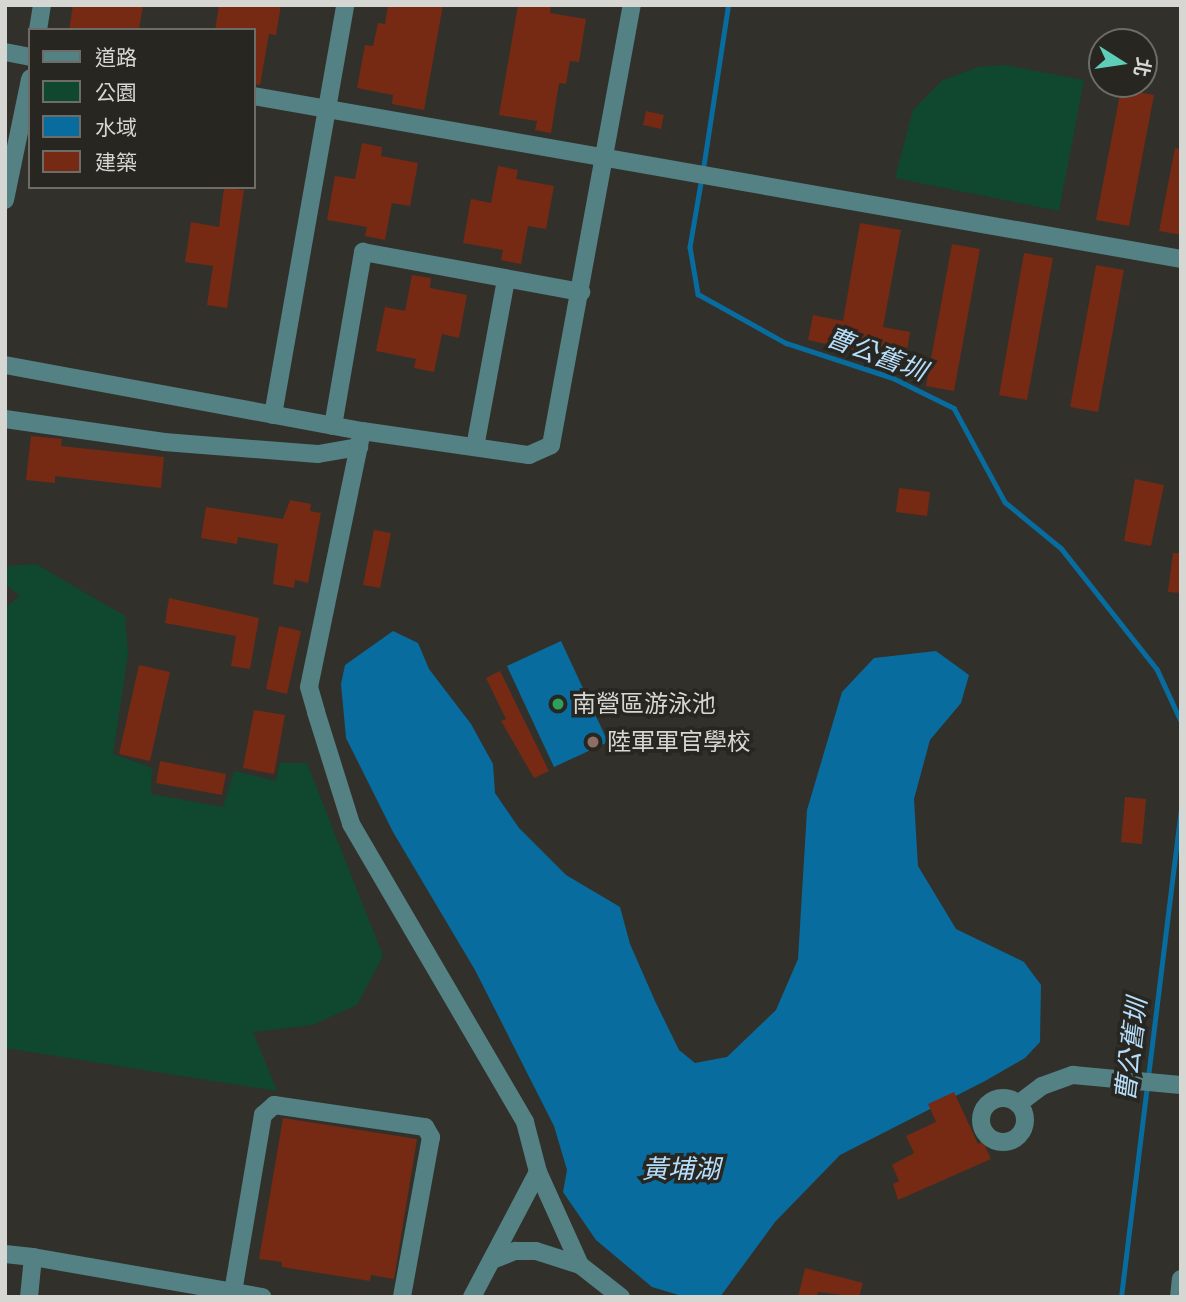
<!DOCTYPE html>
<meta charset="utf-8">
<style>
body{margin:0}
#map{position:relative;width:1186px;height:1302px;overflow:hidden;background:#31302b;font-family:Jost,"Noto Sans TC",sans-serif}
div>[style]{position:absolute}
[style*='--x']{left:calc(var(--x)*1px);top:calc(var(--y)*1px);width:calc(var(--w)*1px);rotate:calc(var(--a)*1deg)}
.green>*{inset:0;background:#0f482e}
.water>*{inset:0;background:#096c9e}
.stream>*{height:4.5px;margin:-2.25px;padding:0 2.25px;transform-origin:2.25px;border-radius:2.25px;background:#096c9e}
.building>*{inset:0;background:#762a13}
.minor>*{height:18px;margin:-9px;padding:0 9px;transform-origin:9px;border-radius:9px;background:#538184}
.minor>.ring{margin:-9px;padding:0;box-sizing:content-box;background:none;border:18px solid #538184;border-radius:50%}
.dots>*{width:19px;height:19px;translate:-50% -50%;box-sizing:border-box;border:4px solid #272621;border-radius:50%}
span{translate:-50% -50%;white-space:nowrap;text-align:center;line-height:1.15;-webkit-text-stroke:7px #272621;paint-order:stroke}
.poi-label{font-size:24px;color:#d6d6d3}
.left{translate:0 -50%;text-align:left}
.water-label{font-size:26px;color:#b6ddfa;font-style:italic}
.frame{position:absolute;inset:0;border:7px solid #d6d6d3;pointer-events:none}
.legend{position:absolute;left:28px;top:28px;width:228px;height:161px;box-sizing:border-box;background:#272621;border:2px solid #6d6c68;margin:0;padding:9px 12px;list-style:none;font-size:21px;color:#d6d6d3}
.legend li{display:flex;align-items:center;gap:14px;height:35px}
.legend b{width:35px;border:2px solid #6d6c68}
.north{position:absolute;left:1088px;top:28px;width:70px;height:70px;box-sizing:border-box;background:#272621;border:2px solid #6d6c68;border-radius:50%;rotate:102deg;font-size:19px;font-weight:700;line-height:28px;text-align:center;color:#d6d6d3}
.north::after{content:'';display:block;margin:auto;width:24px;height:32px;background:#5eceb8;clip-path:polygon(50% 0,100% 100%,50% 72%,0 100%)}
</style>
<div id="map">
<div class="green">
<div style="clip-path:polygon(1005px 65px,1084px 80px,1059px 211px,895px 178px,913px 110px,943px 80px,978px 67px)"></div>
<div style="clip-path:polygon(36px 564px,125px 616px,128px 654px,113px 754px,152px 768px,151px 794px,223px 807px,234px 771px,276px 781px,280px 763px,307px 763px,383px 956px,357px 1005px,312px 1025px,253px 1032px,277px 1091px,5px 1048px,5px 608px,20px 596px,5px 584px,5px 566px)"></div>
</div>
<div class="water">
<div style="clip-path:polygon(393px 631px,418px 643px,429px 669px,471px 724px,493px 764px,495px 793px,519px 828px,566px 875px,620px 907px,630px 944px,655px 1001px,679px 1050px,695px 1063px,727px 1057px,776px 1010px,798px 959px,807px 810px,842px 692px,874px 658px,936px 651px,969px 675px,961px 703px,930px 740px,914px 799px,918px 866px,956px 929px,1024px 962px,1041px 985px,1040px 1042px,1025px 1058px,985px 1081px,840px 1155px,775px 1222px,720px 1297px,685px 1297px,652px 1287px,596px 1240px,563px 1192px,567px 1170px,554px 1126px,475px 970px,393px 832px,346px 738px,341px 684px,345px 665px)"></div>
<div style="clip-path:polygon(561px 641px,608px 742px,554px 767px,507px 666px)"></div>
</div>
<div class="stream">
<div style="--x:703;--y:169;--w:166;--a:-81.3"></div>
<div style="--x:702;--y:177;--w:71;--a:99.7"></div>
<div style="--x:690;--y:247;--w:48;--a:80.3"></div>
<div style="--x:698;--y:294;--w:101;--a:29.1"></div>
<div style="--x:786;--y:343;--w:113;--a:18.1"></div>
<div style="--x:893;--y:378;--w:68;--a:26.2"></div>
<div style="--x:954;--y:408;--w:107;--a:61.5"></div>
<div style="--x:1005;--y:502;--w:72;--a:39.4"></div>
<div style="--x:1061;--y:548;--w:154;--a:51.6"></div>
<div style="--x:1157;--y:669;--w:57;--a:65.2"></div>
<div style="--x:1148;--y:1077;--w:271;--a:-83"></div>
<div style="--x:1121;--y:1297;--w:213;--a:-83"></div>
</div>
<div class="building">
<div style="clip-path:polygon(73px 5px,143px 5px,139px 30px,69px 30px)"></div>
<div style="clip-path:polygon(219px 5px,281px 5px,276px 35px,269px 34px,260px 85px,254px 84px,254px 30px,215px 30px)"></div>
<div style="clip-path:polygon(388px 5px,443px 5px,424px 110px,392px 104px,393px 95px,357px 88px,365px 45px,373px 46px,378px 23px,385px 24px)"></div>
<div style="clip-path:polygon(518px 5px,551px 5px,550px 13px,586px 19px,579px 62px,570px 61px,566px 84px,559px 83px,551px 133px,535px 130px,537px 121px,499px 115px)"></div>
<div style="clip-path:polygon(1121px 89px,1154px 95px,1129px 226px,1096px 220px)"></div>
<div style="clip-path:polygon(646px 111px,664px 115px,661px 129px,643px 125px)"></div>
<div style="clip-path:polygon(362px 143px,382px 147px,381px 156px,418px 163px,410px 206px,392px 203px,385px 240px,365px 236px,367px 227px,327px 220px,335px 176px,355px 179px)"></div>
<div style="clip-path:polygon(1175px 148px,1181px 149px,1181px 235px,1159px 231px)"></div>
<div style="clip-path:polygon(498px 166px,518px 170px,516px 179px,554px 186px,546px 229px,528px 226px,521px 264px,501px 260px,503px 250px,463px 243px,471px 199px,491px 203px)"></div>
<div style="clip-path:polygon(224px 188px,244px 190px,227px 308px,207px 305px,213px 266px,185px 262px,191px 222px,219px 227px)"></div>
<div style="clip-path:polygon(860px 223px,901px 230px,883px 327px,910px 332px,906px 357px,885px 353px,884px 357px,808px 340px,813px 315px,843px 321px)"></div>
<div style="clip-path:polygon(952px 244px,980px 249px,954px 391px,926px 386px)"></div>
<div style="clip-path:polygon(1024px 253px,1053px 258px,1027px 400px,999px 395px)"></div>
<div style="clip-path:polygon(1096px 265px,1124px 270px,1098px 412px,1070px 407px)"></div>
<div style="clip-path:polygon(412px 275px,431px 278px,430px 288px,467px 295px,459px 338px,442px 334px,434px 372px,414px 368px,416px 359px,376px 351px,385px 307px,405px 311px)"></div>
<div style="clip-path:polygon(31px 436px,62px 439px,61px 446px,164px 457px,161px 488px,55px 476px,55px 483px,26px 480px)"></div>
<div style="clip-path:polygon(1135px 479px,1164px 485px,1151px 546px,1124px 541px)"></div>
<div style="clip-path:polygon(899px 488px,930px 492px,927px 516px,896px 512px)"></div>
<div style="clip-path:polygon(290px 500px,311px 504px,310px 511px,321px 513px,308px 583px,295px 580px,294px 588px,273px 584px,278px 544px,238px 537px,237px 544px,201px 538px,206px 507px,283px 519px)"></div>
<div style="clip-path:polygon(374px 530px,391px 533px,380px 588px,363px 585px)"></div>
<div style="clip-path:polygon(1173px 553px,1181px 553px,1181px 593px,1168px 592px)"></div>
<div style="clip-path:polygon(169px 598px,259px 618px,250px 669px,231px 666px,236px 636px,165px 623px)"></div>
<div style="clip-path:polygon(279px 626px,301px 631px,287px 694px,266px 689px)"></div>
<div style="clip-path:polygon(139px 665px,170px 672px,150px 761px,119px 754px)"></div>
<div style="clip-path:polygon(500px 671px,549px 771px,534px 778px,501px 721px,506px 719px,486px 678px)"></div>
<div style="clip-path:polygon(254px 710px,285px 715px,274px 774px,243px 768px)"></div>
<div style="clip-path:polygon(160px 761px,226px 774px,222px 795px,156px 783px)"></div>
<div style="clip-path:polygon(1125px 797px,1146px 799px,1142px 844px,1121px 842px)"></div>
<div style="clip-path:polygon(954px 1092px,978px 1144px,983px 1142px,991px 1159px,898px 1200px,893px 1184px,899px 1181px,892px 1165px,914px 1153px,906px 1136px,936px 1122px,928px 1104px)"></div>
<div style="clip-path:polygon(283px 1118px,417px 1139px,394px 1279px,371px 1275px,370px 1281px,282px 1267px,282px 1262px,259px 1259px)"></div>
<div style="clip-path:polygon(805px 1268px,863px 1283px,859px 1297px,818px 1292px,817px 1297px,798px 1297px)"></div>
</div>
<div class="minor">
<div style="--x:38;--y:30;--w:25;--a:-81"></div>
<div style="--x:5;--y:52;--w:25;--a:11"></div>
<div style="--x:254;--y:96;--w:941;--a:9.97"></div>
<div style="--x:5;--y:200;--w:124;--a:-78.3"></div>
<div style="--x:5;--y:365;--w:363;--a:10.5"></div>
<div style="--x:362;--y:431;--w:169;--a:8.2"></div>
<div style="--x:529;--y:455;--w:24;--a:-24"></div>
<div style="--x:551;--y:445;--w:447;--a:-79.6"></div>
<div style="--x:273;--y:415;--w:416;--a:-80"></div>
<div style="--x:5;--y:419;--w:161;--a:8.2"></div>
<div style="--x:164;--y:442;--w:154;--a:4.5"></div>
<div style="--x:318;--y:454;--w:42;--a:-9.7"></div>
<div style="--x:333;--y:426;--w:177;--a:-80.2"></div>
<div style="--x:363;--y:252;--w:222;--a:10.4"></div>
<div style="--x:362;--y:431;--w:261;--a:101.7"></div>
<div style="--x:309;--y:687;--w:26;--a:74"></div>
<div style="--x:316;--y:712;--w:117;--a:72.6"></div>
<div style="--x:351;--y:824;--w:345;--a:59.7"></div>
<div style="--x:525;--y:1122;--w:52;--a:75.4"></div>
<div style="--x:538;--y:1172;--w:102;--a:65.7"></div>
<div style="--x:580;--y:1265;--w:52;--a:38"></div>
<div style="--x:475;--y:447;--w:171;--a:-79.5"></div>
<div class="ring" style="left:981px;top:1098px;width:26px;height:26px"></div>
<div style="--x:1018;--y:1104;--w:30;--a:-37"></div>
<div style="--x:1042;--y:1086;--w:33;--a:-20"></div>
<div style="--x:1073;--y:1075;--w:108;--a:5.3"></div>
<div style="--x:5;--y:1254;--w:28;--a:6"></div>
<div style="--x:33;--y:1257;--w:40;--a:95.7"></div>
<div style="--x:33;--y:1257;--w:233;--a:9.9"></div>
<div style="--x:495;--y:1259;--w:22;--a:-22"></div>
<div style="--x:515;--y:1251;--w:21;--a:0"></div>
<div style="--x:536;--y:1251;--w:46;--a:17.7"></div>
<div style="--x:233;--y:1292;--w:180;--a:-80.4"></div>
<div style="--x:263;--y:1115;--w:15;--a:-42"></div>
<div style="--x:274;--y:1105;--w:153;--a:8.3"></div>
<div style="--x:425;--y:1127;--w:12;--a:59"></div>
<div style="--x:431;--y:1137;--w:163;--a:100.3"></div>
<div style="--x:472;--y:1297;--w:141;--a:-62.2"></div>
<div style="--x:1179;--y:1297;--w:18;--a:-84"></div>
</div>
<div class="dots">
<div style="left:558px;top:704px;background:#2e9e5b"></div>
<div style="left:593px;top:742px;background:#8d6e63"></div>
</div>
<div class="poi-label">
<span class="left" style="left:572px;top:704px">南營區游泳池</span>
<span class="left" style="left:607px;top:742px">陸軍軍官學校</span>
</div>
<div class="water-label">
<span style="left:876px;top:355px;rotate:21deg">曹公舊圳</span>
<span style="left:1132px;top:1050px;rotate:-83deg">曹公舊圳</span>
<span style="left:681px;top:1170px">黃埔湖</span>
</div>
<div class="frame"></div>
<ul class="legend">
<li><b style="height:9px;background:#538184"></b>道路</li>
<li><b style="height:19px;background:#0f482e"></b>公園</li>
<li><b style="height:19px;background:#096c9e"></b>水域</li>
<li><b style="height:19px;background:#762a13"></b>建築</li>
</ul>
<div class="north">北</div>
</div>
